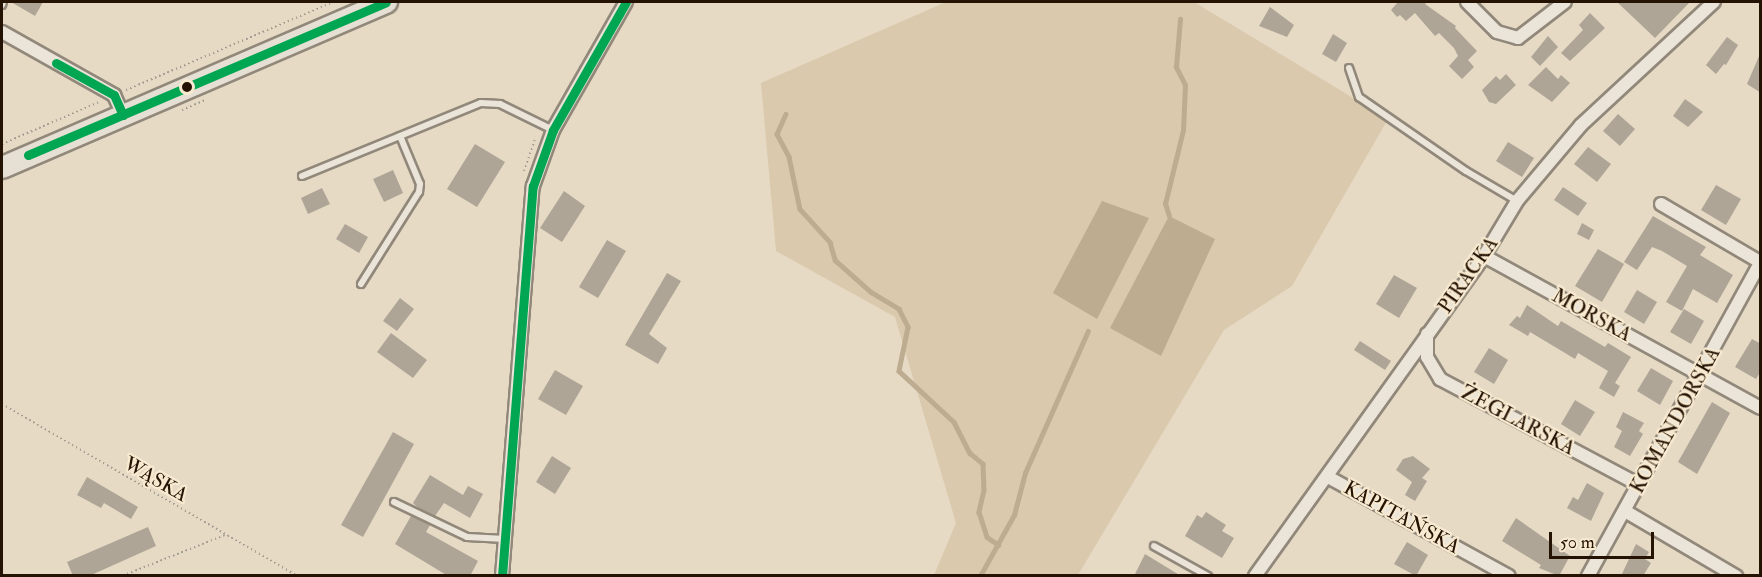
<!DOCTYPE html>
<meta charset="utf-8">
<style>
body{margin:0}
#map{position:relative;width:1762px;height:577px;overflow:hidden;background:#e6dac5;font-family:"IM FELL Double Pica",serif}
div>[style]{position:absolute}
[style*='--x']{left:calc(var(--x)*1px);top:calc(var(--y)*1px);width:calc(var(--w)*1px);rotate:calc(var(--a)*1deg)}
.green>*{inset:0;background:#dac9ac}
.water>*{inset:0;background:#beac90}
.stream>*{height:4.5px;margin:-2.25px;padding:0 2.25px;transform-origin:2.25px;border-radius:2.25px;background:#beac90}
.building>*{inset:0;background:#aea596}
.path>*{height:2px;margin-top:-1px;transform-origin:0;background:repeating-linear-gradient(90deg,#a39d93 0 1.5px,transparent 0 4.5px)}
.roads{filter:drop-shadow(2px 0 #91887a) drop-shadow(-2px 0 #91887a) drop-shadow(0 2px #91887a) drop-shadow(0 -2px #91887a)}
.lane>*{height:6px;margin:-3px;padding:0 3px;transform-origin:3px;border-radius:3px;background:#eae4d9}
.street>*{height:12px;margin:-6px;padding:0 6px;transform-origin:6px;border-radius:6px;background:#eae4d9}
.highway>*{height:21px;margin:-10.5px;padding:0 10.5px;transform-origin:10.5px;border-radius:10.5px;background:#e6dfd3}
.bus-1>*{height:9px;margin:-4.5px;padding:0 4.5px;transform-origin:4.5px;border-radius:4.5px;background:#00a651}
.dots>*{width:16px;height:16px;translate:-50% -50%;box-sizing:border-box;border:3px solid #f8ead0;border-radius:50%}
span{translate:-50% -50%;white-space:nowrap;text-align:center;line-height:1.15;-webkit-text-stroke:4.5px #f8ead0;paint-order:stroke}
.street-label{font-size:20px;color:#241203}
.frame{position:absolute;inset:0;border:3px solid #241203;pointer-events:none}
.scale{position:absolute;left:1549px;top:532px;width:105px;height:27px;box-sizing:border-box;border:3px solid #241203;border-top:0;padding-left:8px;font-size:18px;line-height:21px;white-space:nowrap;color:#241203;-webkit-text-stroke:4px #f8ead0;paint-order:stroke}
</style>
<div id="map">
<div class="green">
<div style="clip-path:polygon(946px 2px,1194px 2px,1388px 119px,1292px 286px,1224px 330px,1078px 575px,934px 575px,956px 523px,895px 317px,776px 251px,761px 83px)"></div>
</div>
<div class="water">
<div style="clip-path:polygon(1102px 201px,1149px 218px,1097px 319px,1053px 293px)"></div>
<div style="clip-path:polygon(1169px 216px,1215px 239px,1161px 356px,1110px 328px)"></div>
</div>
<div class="stream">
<div style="--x:786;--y:114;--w:22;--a:114"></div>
<div style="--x:777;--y:134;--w:26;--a:62"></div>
<div style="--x:789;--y:157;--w:53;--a:78.1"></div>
<div style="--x:800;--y:209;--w:45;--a:47.7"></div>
<div style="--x:830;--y:242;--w:19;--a:74"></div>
<div style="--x:835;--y:260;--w:48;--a:41.6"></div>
<div style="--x:871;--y:292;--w:33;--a:31"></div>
<div style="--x:899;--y:309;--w:20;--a:63"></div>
<div style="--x:908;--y:327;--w:45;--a:101.6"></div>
<div style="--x:899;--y:371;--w:75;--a:42.8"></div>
<div style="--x:954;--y:422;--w:35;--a:63"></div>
<div style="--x:970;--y:453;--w:17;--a:40"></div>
<div style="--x:983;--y:464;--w:26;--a:88"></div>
<div style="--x:984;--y:490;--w:23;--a:103"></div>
<div style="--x:979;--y:512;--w:26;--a:72"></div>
<div style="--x:987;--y:537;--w:14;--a:34"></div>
<div style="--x:1169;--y:216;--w:13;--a:-108"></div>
<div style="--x:1165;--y:204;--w:76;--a:-76.3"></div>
<div style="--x:1183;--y:130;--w:45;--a:-87.5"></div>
<div style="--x:1185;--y:85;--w:20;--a:-117"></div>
<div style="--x:1176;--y:67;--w:48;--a:-85.2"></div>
<div style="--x:980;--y:576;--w:70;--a:-60.9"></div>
<div style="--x:1014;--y:515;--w:43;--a:-75.3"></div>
<div style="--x:1025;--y:473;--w:155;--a:-66.1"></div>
</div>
<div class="building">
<div style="clip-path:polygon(11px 2px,43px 2px,35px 16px)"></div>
<div style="clip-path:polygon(1398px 2px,1427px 2px,1425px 4px,1456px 26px,1455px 28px,1477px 51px,1468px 60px,1474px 67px,1462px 79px,1449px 66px,1458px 56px,1454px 48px,1439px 33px,1435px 36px,1415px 13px,1406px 21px,1400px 15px,1397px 17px,1391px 10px)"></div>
<div style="clip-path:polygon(1617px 2px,1690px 2px,1655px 38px)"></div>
<div style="clip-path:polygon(1270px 7px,1294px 25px,1287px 37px,1259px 26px)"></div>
<div style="clip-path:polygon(1590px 13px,1605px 28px,1570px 61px,1561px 53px,1583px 30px,1579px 25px)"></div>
<div style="clip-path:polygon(1333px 34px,1347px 43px,1336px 62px,1322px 54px)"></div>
<div style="clip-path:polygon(1548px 36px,1558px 47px,1540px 66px,1531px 57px)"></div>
<div style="clip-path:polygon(1727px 37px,1738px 45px,1726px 65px,1724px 64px,1716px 74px,1706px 65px)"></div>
<div style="clip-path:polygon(1760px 54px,1761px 54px,1761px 93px,1747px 84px)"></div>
<div style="clip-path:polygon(1546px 67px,1558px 79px,1561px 75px,1570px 83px,1552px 102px,1528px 85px)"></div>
<div style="clip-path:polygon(1506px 74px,1516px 85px,1496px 104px,1489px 102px,1482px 90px,1496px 76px,1500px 80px)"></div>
<div style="clip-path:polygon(1685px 99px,1703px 112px,1688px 127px,1673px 116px)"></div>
<div style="clip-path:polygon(1618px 114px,1635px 129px,1620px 146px,1603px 131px)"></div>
<div style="clip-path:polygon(1508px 142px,1534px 158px,1522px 177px,1496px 161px)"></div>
<div style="clip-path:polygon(475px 144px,505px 162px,477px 207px,447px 189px)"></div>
<div style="clip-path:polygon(1588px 147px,1611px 164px,1597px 182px,1574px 164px)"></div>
<div style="clip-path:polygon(393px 170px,403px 193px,384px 202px,373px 179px)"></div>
<div style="clip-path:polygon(1716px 185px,1741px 199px,1726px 225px,1701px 210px)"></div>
<div style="clip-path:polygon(1563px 187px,1587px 203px,1578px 216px,1554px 200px)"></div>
<div style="clip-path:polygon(322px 188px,330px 204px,308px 214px,301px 198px)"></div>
<div style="clip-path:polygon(564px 191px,585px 206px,562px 242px,540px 228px)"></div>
<div style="clip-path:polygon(1653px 216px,1706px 247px,1700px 255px,1733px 275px,1717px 303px,1693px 289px,1682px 311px,1666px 302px,1687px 266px,1662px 251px,1652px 247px,1637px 270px,1624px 262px)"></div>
<div style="clip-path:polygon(1582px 223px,1594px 230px,1589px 240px,1577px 234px)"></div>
<div style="clip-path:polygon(345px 224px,368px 237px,359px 253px,336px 239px)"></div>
<div style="clip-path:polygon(607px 240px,626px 251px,598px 298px,579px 287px)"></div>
<div style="clip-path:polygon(1598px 249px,1624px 264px,1602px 302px,1575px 286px)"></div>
<div style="clip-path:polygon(667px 273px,681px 281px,649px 334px,667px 348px,658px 364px,625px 345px)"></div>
<div style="clip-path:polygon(1394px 275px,1417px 288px,1399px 318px,1376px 304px)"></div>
<div style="clip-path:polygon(1637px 290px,1657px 302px,1644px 324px,1624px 312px)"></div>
<div style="clip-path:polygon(400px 298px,414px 309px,397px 331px,383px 321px)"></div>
<div style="clip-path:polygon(1527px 305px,1558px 326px,1561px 321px,1605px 347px,1608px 343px,1631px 357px,1615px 383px,1620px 386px,1614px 397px,1599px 388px,1608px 371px,1578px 353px,1575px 359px,1530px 332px,1528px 336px,1509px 325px,1517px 316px,1520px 318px)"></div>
<div style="clip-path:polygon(1684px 309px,1704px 321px,1691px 344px,1670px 332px)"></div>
<div style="clip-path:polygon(391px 333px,427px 360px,413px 378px,377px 352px)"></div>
<div style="clip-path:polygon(1752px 339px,1761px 344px,1761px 371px,1756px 379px,1735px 367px)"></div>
<div style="clip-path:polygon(1360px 341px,1391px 361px,1385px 370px,1354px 350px)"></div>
<div style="clip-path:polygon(1489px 348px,1508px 360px,1494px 384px,1474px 372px)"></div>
<div style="clip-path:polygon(1651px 368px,1673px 381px,1660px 405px,1637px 391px)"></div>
<div style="clip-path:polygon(555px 370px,583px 386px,566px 415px,538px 399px)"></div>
<div style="clip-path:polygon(1575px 400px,1595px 412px,1580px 436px,1561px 424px)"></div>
<div style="clip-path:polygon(1712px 402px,1730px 413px,1697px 474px,1678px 462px)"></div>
<div style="clip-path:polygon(1623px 412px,1644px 423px,1639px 431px,1643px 434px,1630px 456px,1614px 447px,1622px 431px,1616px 427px)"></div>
<div style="clip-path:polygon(393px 432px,414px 444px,363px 537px,341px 525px)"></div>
<div style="clip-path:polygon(552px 456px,571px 468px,555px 494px,536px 482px)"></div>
<div style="clip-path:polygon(1413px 456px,1430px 469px,1422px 478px,1427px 481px,1415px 501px,1405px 495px,1412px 482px,1396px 470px,1403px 459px)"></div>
<div style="clip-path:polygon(430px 475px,463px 495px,468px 486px,483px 494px,470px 518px,444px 503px,435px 516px,417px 507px,413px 503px)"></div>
<div style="clip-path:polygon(87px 477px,138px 507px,131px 519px,104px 503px,101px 508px,77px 495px)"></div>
<div style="clip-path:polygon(1587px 483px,1604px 493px,1591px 521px,1567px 508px,1573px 497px,1578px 500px)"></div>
<div style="clip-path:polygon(1206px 512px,1226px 525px,1222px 531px,1234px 538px,1222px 558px,1185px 536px,1197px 515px,1202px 518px)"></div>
<div style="clip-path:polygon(411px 516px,430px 525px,426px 532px,478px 561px,470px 576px,448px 576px,395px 544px)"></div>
<div style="clip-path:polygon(1516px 518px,1570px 556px,1559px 576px,1539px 568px,1541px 565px,1502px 541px)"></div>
<div style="clip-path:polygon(148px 527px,156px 546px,89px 576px,73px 576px,67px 562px)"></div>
<div style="clip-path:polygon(1407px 542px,1428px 555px,1416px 576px,1394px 564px)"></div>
<div style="clip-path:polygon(1636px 544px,1649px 552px,1645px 559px,1651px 563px,1643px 576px,1621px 576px)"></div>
<div style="clip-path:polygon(1145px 554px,1181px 576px,1134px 576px)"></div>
</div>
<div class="path">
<div style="--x:126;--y:90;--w:225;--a:-23"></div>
<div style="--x:182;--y:110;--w:25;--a:-23"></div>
<div style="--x:2;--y:144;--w:106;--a:-23.4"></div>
<div style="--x:524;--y:171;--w:36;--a:-71"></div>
<div style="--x:2;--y:404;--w:342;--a:30.2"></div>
<div style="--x:127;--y:574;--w:105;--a:-21.7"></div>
</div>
<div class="roads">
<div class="lane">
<div style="--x:2;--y:5;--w:3;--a:-72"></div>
<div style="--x:1349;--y:68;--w:31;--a:71"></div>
<div style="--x:1359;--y:97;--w:130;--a:34.7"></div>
<div style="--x:1466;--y:171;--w:59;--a:30.5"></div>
<div style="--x:302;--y:176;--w:193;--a:-22.2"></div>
<div style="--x:481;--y:103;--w:19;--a:3"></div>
<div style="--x:500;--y:104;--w:59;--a:26.1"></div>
<div style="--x:361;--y:284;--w:109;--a:-57.8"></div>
<div style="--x:419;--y:192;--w:8;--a:-83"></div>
<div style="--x:420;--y:184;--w:52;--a:-112.6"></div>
<div style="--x:394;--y:502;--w:81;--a:25.6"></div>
<div style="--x:467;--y:537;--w:38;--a:3"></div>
<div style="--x:1154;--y:546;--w:62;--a:29.1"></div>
</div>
<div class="street">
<div style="--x:1467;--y:2;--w:42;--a:45"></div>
<div style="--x:1497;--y:32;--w:22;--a:16"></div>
<div style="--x:1518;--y:38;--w:59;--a:-37.5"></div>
<div style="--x:2;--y:32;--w:129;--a:29.4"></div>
<div style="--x:114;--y:95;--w:22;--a:66"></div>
<div style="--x:1661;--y:204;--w:115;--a:30.4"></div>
<div style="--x:1484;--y:256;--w:315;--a:28.8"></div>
<div style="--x:1427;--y:334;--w:23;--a:90"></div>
<div style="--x:1427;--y:357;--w:26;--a:59"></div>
<div style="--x:1440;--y:379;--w:225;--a:28"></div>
<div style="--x:1328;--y:477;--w:206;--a:28.7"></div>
<div style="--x:1625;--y:511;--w:129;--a:30.4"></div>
<div style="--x:502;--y:576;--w:391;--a:-85.5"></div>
<div style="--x:533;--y:186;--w:59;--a:-70.3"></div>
<div style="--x:553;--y:130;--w:147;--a:-60.3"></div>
<div style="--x:1255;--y:576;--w:393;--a:-54.4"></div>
<div style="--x:1484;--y:256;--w:64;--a:-59"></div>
<div style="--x:1517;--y:201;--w:99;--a:-49.9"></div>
<div style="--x:1581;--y:125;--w:181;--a:-42.8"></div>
<div style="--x:1588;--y:576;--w:357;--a:-61.2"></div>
</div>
<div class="highway">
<div style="--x:2;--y:167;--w:418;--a:-23.3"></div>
</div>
</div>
<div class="bus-1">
<div style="--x:56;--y:63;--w:66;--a:28.9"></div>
<div style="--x:114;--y:95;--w:22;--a:66"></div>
<div style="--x:28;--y:155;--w:389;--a:-23.1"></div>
<div style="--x:502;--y:576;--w:391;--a:-85.5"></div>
<div style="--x:533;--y:186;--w:59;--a:-70.3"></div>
<div style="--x:553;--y:130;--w:147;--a:-60.3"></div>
</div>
<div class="dots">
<div style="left:187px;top:87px;background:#241203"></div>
</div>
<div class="street-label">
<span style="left:1468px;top:275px;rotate:-55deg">PIRACKA</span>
<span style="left:1592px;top:315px;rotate:29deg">MORSKA</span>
<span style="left:1518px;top:420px;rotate:28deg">ŻEGLARSKA</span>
<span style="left:1675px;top:420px;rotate:-61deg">KOMANDORSKA</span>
<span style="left:156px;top:479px;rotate:30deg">WĄSKA</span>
<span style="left:1402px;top:517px;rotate:29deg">KAPITAŃSKA</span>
</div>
<div class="frame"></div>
<div class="scale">50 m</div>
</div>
